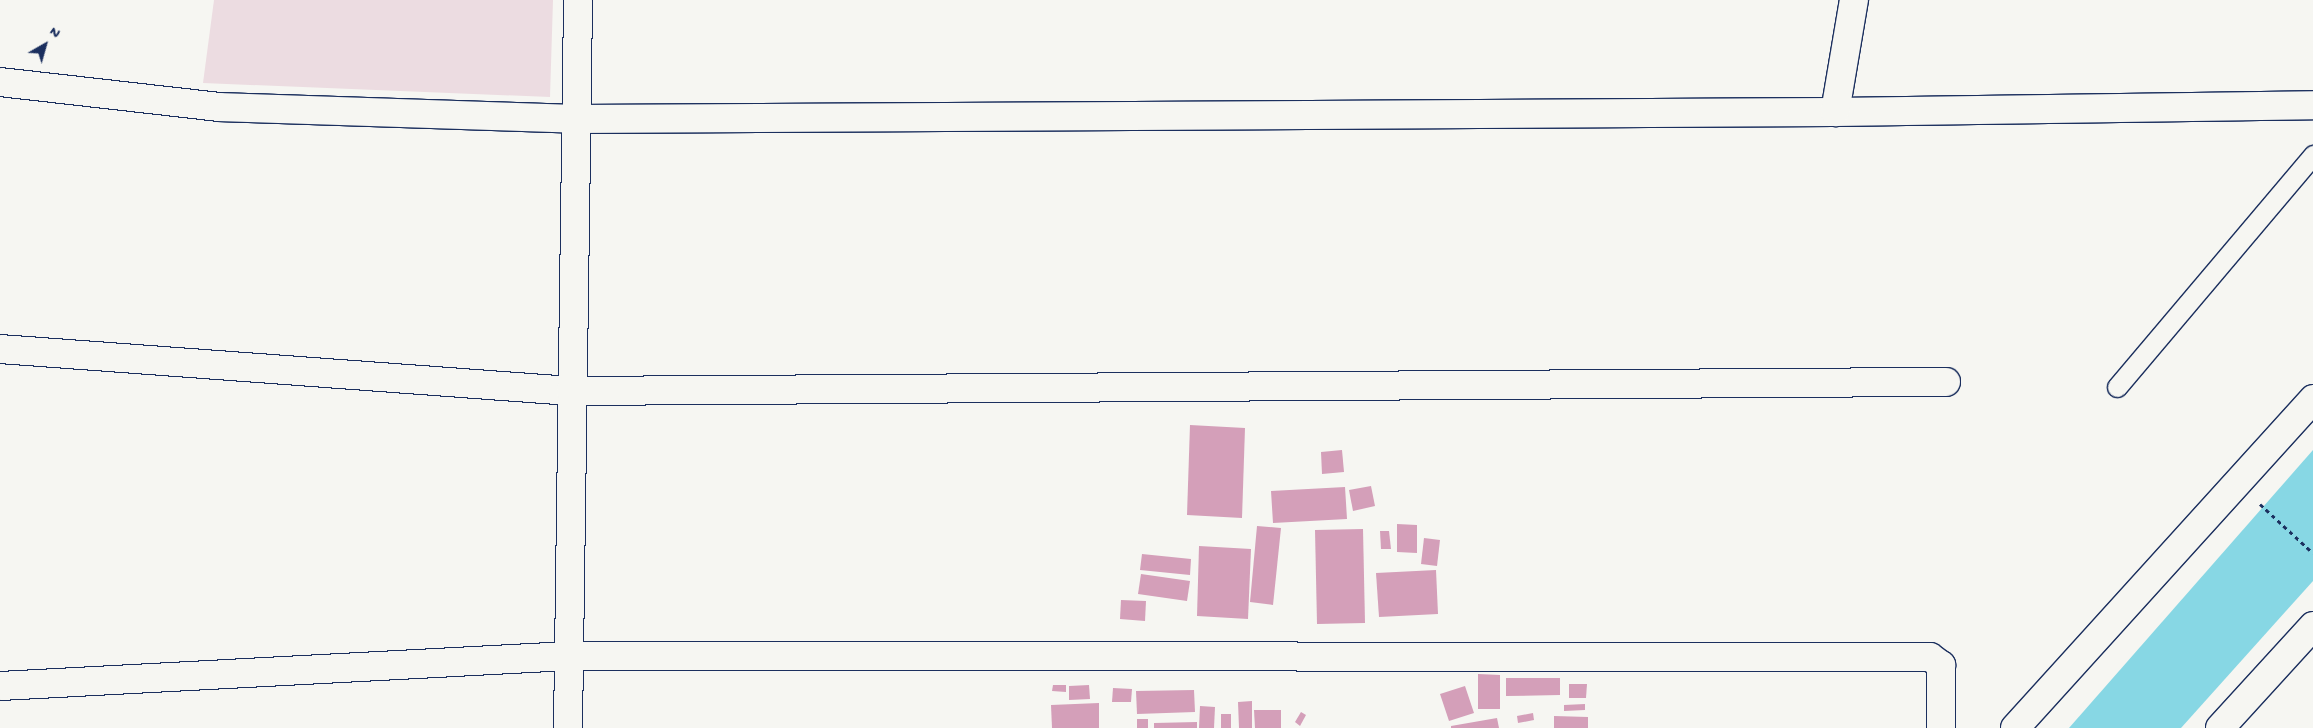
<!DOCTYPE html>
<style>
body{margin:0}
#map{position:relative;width:2313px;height:728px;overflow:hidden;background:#f6f6f2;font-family:"Gochi Hand",sans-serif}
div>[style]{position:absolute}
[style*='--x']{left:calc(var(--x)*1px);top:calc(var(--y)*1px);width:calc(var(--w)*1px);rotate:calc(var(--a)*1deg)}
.built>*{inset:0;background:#ecdce1}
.water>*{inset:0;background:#87d7e4}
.building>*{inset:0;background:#d49fb9}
.path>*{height:3px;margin-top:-1.5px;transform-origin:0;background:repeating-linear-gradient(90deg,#1b2f5e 0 4px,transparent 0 8px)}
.roads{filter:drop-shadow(1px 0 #1b2f5e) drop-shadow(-1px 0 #1b2f5e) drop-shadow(0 1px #1b2f5e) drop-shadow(0 -1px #1b2f5e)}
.service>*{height:19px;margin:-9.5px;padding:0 9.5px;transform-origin:9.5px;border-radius:9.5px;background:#f6f6f2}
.minor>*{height:28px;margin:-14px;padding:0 14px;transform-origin:14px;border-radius:14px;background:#f6f6f2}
span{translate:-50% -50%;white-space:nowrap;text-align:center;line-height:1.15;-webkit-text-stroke:4px #f6f6f2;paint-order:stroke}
.north{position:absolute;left:20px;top:20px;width:50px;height:50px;-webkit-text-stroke:4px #f6f6f2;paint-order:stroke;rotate:38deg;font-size:14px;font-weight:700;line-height:20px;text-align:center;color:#1b2f5e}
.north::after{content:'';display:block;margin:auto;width:18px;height:22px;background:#1b2f5e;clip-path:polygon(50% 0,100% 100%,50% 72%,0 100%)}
</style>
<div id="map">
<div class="built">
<div style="clip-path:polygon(214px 0,553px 0,550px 97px,203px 83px)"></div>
</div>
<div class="water">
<div style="clip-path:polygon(2313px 450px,2313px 581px,2181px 728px,2069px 728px)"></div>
</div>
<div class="building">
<div style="clip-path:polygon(1190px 425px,1245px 428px,1242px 518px,1187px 515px)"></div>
<div style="clip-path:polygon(1342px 450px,1344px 472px,1322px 474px,1321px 452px)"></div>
<div style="clip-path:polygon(1371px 486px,1375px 506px,1353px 511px,1349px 490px)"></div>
<div style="clip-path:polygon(1345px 487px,1347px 519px,1273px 523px,1271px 491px)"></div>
<div style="clip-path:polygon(1397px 524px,1417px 525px,1417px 553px,1397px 552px)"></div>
<div style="clip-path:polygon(1257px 526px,1281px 528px,1273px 605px,1250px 602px)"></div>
<div style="clip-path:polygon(1363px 529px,1365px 623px,1317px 624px,1315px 530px)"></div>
<div style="clip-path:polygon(1380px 531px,1389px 531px,1391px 549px,1381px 549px)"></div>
<div style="clip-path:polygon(1424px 538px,1440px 540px,1437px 566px,1421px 564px)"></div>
<div style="clip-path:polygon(1199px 546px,1251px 549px,1248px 619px,1197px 616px)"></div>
<div style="clip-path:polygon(1142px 554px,1191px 559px,1190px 575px,1140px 570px)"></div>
<div style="clip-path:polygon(1436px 570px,1438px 614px,1379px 617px,1376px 573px)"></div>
<div style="clip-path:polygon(1141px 574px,1190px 581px,1187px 601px,1138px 594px)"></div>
<div style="clip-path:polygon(1121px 600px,1146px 601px,1145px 621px,1120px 619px)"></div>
<div style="clip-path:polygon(1478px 674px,1500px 675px,1500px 709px,1478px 709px)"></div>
<div style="clip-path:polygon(1506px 678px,1560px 678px,1560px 695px,1506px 696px)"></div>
<div style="clip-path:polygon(1569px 684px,1587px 684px,1586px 698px,1569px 698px)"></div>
<div style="clip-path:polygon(1053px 685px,1066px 685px,1066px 692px,1052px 691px)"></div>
<div style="clip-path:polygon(1089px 685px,1090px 699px,1069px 700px,1069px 686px)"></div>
<div style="clip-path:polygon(1465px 686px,1474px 713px,1449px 721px,1440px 694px)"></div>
<div style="clip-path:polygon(1113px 688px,1132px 689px,1131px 702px,1112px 702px)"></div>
<div style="clip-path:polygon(1194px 690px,1195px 712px,1137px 714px,1136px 691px)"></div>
<div style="clip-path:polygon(1252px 701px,1252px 728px,1239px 728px,1238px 702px)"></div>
<div style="clip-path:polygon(1099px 703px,1099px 728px,1052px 728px,1051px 705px)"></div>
<div style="clip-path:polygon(1585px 704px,1585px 710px,1564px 711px,1564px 705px)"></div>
<div style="clip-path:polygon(1200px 706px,1215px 707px,1214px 728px,1199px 728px)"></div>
<div style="clip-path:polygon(1254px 710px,1281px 710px,1281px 728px,1255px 728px)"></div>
<div style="clip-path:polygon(1301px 712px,1306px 715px,1300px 726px,1295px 722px)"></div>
<div style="clip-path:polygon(1533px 713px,1534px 720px,1518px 723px,1517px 716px)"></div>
<div style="clip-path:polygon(1221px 714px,1231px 714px,1231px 728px,1221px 728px)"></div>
<div style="clip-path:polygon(1554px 716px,1588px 717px,1588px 728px,1554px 728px)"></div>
<div style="clip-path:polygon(1497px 718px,1499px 728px,1451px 728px,1451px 726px)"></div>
<div style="clip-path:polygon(1137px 719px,1148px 719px,1148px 728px,1137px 728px)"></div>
<div style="clip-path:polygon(1197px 722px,1197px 728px,1154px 728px,1154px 723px)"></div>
</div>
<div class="path">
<div style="--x:2260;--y:504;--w:72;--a:42.8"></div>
</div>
<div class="roads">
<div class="service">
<div style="--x:2117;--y:387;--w:304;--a:-49.8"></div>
</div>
<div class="minor">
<div style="--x:0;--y:82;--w:219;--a:6.5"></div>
<div style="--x:218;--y:107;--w:358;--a:1.9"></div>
<div style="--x:576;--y:119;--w:1259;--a:-0.32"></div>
<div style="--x:1835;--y:112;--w:478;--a:-0.8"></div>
<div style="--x:1835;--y:112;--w:114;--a:-80.4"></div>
<div style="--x:0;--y:349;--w:573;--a:4.21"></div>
<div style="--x:571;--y:391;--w:1375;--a:-0.38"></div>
<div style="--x:0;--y:686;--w:569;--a:-3.02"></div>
<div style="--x:568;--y:656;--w:1362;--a:0.04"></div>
<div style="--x:1930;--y:657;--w:14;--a:36"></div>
<div style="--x:1941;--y:665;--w:63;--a:90"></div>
<div style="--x:568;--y:728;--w:728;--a:-89.21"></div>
<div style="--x:2015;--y:728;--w:444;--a:-47.8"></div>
<div style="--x:2220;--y:728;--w:138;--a:-47.6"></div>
</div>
</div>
<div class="north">N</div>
</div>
